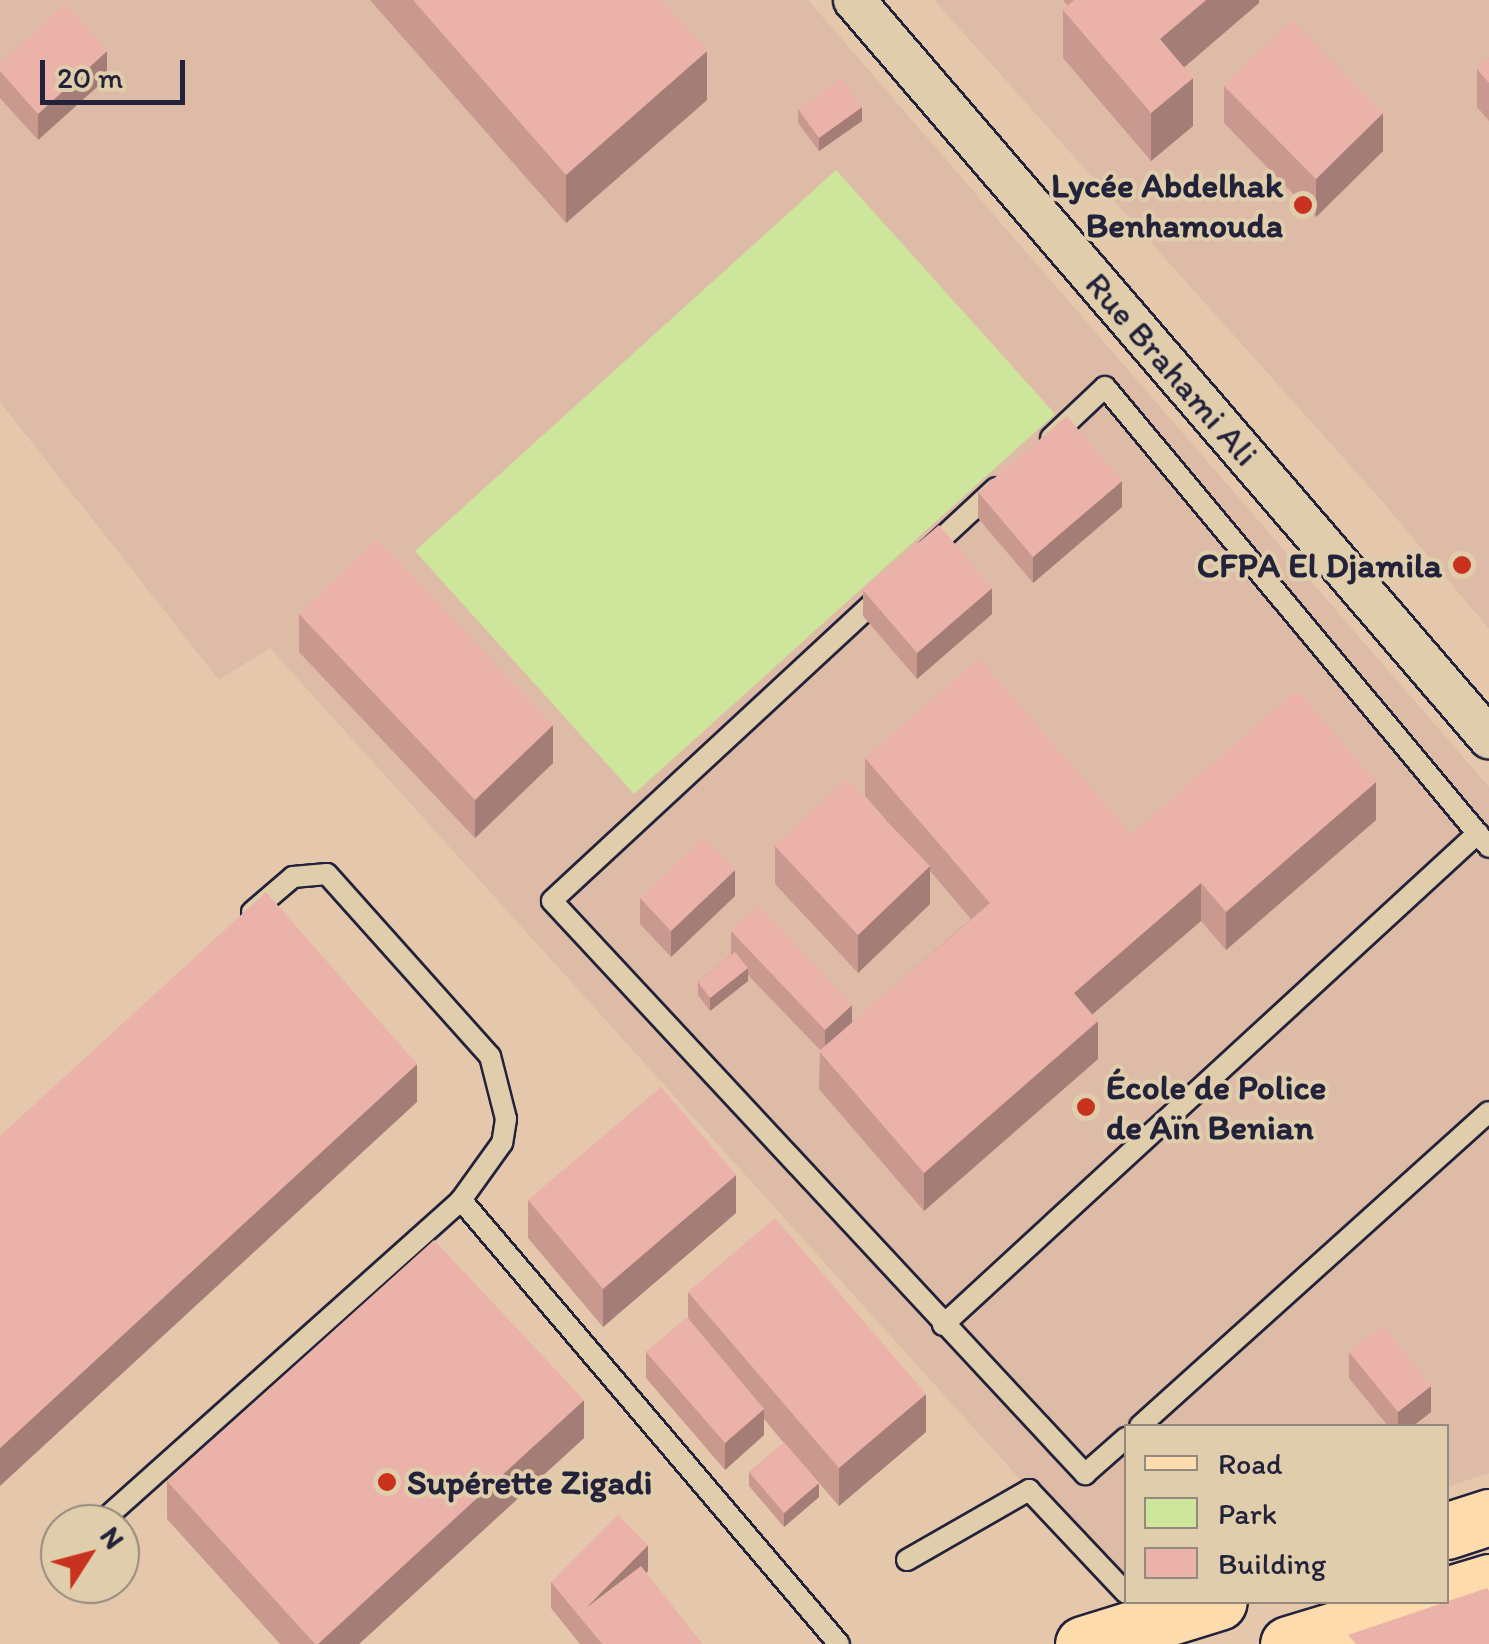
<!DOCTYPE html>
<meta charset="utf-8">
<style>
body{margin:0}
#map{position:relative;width:1489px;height:1644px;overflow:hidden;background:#e5c7ac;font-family:Itim,sans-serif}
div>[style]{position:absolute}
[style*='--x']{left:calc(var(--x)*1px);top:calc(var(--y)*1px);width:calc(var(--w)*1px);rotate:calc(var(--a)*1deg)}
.built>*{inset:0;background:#debba7}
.green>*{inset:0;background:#cee69c}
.roads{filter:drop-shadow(2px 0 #22223b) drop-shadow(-2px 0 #22223b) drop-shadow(0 2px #22223b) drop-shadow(0 -2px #22223b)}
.lane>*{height:20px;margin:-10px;padding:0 10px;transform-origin:10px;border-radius:10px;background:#e0cdab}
.street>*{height:40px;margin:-20px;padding:0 20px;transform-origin:20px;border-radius:20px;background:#e0cdab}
.primary>*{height:55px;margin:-27.5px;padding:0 27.5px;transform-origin:27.5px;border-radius:27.5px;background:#fedbac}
.wall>*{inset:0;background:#c99990}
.shaded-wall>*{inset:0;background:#a47d76}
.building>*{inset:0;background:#eab2a8}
.dots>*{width:28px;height:28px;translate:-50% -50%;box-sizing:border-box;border:5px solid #e0cdab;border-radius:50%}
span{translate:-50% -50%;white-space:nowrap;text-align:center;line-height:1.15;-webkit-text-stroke:8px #e0cdab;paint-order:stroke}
.poi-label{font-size:35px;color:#22223b;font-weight:700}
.right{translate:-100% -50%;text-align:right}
.left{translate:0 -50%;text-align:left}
.street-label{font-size:35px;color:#22223b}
.legend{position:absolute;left:1124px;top:1424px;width:325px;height:180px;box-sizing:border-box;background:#e0cdab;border:2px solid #94897e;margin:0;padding:12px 18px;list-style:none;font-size:30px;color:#22223b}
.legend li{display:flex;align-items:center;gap:20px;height:50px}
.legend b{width:50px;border:2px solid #94897e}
.north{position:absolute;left:40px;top:1504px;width:100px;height:100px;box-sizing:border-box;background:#e0cdab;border:2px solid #94897e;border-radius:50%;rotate:54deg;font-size:28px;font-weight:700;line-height:40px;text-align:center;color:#22223b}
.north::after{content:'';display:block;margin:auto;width:35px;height:45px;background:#c8321e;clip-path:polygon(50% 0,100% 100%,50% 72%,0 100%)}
.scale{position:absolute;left:40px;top:60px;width:145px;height:45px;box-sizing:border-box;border:5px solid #22223b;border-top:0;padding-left:12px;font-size:30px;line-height:35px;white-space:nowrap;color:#22223b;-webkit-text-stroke:8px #e0cdab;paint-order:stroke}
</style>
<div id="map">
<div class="built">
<div style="clip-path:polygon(0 0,808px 0,1489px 787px,1489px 1473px,1447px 1487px,1446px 1426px,1126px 1426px,1126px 1587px,1119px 1589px,270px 648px,219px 680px,0 402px)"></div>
<div style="clip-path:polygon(934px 0,1489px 0,1489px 629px,1382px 501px)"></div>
</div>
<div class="green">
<div style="clip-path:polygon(836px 170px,1055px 414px,634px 794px,415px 551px)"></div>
</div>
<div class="roads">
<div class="lane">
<div style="--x:1051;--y:438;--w:74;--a:-43.4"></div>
<div style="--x:1105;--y:387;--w:599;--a:50.15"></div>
<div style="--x:929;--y:550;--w:91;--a:-42.8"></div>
<div style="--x:883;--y:594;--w:451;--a:137.2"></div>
<div style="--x:552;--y:901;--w:783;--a:47.07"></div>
<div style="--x:1085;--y:1474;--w:55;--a:-41.3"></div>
<div style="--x:252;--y:912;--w:54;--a:-40.5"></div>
<div style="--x:293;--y:877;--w:34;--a:-5"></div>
<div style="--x:327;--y:874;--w:244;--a:48.2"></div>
<div style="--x:490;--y:1056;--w:65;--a:75.7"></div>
<div style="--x:506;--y:1119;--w:24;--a:99"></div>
<div style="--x:502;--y:1143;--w:70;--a:125.7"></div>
<div style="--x:461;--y:1200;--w:583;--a:49.59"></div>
<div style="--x:943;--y:1325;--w:727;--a:-42.6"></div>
<div style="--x:1140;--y:1426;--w:469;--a:-42"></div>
<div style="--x:99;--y:1524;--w:486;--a:-41.8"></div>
<div style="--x:907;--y:1560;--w:141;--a:-29.8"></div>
<div style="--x:1029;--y:1490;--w:141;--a:46.7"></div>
</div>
<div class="street">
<div style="--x:854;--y:0;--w:974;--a:49.29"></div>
</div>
<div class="primary">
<div style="--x:1446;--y:1531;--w:45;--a:-18"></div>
<div style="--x:1446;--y:1595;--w:45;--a:-16.8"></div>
<div style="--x:1083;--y:1644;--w:142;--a:-17.2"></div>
<div style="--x:1288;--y:1644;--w:145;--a:-16.8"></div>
</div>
</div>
<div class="wall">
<div style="clip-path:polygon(370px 0,662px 0,707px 100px,566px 223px)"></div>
<div style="clip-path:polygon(1063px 0,1259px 0,1259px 3px,1184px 67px,1193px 126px,1151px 161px,1063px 58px,1063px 10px,1068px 6px)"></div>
<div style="clip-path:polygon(1489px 58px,1489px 121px,1477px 107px,1477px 69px)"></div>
<div style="clip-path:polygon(0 63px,107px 78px,38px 140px,0 98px)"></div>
<div style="clip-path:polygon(1224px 86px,1383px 151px,1316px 217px,1224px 123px)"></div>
<div style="clip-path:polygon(798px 109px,862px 121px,819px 151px,798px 123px)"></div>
<div style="clip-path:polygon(978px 492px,1122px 507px,1033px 583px,978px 518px)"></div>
<div style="clip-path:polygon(863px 590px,992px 614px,917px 679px,863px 616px)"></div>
<div style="clip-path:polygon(299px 614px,553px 763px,475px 838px,299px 652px)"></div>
<div style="clip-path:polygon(865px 758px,1131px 834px,1376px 820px,1226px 950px,1201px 921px,1093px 1014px,1098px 1059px,924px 1211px,819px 1089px,820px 1050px,748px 975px,748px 981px,710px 1011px,698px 995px,698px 982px,731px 955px,731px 931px,852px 1023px,971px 919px,930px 871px,930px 904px,858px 973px,775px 884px,775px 846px,887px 821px,865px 796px)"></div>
<div style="clip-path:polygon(735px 896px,671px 957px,640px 924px,640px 898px)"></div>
<div style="clip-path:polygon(528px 1200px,736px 1213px,603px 1327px,528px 1238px)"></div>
<div style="clip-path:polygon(688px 1292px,926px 1432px,839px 1506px,806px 1468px,819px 1497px,784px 1527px,749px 1486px,749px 1472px,784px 1443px,764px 1419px,764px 1435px,725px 1470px,646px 1378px,646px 1352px,688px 1319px)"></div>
<div style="clip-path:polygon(1349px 1352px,1431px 1412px,1413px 1426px,1388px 1426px,1349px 1378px)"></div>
<div style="clip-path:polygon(584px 1438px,359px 1644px,280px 1644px,167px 1519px,167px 1481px)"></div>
<div style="clip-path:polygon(648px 1571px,646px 1573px,702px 1644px,580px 1644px,551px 1608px,551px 1582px)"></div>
</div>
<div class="shaded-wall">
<div style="clip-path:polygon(1206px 0,1259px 0,1259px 3px,1160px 88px,1160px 39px)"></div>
<div style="clip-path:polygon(107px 51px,107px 78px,38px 140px,38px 114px)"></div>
<div style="clip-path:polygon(707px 51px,707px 100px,566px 223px,566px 175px)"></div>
<div style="clip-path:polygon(1193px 78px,1193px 126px,1151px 161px,1151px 113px)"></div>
<div style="clip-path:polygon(862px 107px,862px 121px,819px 151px,819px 138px)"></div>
<div style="clip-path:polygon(1383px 113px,1383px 151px,1316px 217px,1316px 179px)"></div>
<div style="clip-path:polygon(1122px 481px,1122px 507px,1033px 583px,1033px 557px)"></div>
<div style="clip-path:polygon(992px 588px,992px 614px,917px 679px,917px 653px)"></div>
<div style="clip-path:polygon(553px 725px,553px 763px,475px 838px,475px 800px)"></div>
<div style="clip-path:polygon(1376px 782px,1376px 820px,1226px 950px,1226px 912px)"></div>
<div style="clip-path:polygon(930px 866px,930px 904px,858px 973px,858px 935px)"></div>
<div style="clip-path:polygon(735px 870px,735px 896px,671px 957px,671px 931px)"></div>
<div style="clip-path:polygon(1201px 883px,1201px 921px,1074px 1030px,1074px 993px)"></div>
<div style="clip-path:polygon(748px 968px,748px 981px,710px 1011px,710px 998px)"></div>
<div style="clip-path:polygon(852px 1005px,852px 1031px,825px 1056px,825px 1030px)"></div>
<div style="clip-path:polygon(1098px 1021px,1098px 1059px,924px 1211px,924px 1173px)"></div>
<div style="clip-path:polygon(417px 1064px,417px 1102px,0 1486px,0 1448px)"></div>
<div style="clip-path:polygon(736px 1175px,736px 1213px,603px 1327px,603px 1289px)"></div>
<div style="clip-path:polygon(1431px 1386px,1431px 1412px,1413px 1426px,1398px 1426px,1398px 1412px)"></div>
<div style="clip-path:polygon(926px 1394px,926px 1432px,839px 1506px,839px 1468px)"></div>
<div style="clip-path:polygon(584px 1400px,584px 1438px,359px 1644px,318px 1644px)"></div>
<div style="clip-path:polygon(764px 1409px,764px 1435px,725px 1470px,725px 1443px)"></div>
<div style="clip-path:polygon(819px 1483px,819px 1497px,784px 1527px,784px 1513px)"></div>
<div style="clip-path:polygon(648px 1545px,648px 1571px,590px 1630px,586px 1608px)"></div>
</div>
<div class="building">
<div style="clip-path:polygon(413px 0,662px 0,707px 51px,566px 175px)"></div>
<div style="clip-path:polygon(1074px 0,1206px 0,1160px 39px,1193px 78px,1151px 113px,1063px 10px)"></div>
<div style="clip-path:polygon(65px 4px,107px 51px,38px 114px,0 71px,0 63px)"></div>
<div style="clip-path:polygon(1292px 20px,1383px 113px,1316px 179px,1224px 86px)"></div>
<div style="clip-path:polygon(1489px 58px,1489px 83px,1477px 69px)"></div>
<div style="clip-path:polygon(842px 78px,862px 107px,819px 138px,798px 109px)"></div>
<div style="clip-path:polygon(1067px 416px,1122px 481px,1033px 557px,978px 492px)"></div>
<div style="clip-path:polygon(939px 525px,992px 588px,917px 653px,863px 590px)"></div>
<div style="clip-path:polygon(377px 539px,553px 725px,475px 800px,299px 614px)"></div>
<div style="clip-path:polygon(979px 658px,1131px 834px,1297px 690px,1376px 782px,1226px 912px,1201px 883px,1074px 993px,1098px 1021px,924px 1173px,819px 1051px,990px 903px,865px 758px)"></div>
<div style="clip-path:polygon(846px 779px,930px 866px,858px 935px,775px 846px)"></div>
<div style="clip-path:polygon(704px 838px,735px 870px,671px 931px,640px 898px)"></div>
<div style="clip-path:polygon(266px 892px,417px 1064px,0 1448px,0 1136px)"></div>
<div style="clip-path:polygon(758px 905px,852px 1005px,825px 1030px,731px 931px)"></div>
<div style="clip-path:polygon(735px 952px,748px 968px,710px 998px,698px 982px)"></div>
<div style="clip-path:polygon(661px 1087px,736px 1175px,603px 1289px,528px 1200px)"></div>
<div style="clip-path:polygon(775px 1218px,926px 1394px,839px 1468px,688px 1292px)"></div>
<div style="clip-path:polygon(434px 1240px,584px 1400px,318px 1644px,315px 1644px,167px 1481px)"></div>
<div style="clip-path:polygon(687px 1317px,764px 1409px,725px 1443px,646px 1352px)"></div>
<div style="clip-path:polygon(1383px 1325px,1431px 1386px,1398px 1412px,1349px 1352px)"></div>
<div style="clip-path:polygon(784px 1442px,819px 1483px,784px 1513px,749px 1472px)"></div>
<div style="clip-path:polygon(618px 1515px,648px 1545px,586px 1608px,641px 1566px,702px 1644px,602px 1644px,551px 1582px)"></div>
<div style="clip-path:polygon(1487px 1588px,1489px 1591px,1489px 1644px,1356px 1644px,1348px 1635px)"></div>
</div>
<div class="dots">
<div style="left:1303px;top:205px;background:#c8321e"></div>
<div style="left:1462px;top:565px;background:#c8321e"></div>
<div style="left:1086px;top:1107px;background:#c8321e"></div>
<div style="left:387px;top:1482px;background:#c8321e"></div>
</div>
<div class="poi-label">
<span class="right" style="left:1283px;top:205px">Lycée Abdelhak<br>Benhamouda</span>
<span class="right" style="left:1442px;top:565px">CFPA El Djamila</span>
<span class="left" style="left:1106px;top:1107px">École de Police<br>de Aïn Benian</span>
<span class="left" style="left:407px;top:1482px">Supérette Zigadi</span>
</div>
<div class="street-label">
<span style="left:1172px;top:369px;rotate:49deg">Rue Brahami Ali</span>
</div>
<ul class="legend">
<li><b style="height:12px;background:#fedbac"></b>Road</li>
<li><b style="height:28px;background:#cee69c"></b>Park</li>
<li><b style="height:28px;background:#eab2a8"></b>Building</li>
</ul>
<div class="north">N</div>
<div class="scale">20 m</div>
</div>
